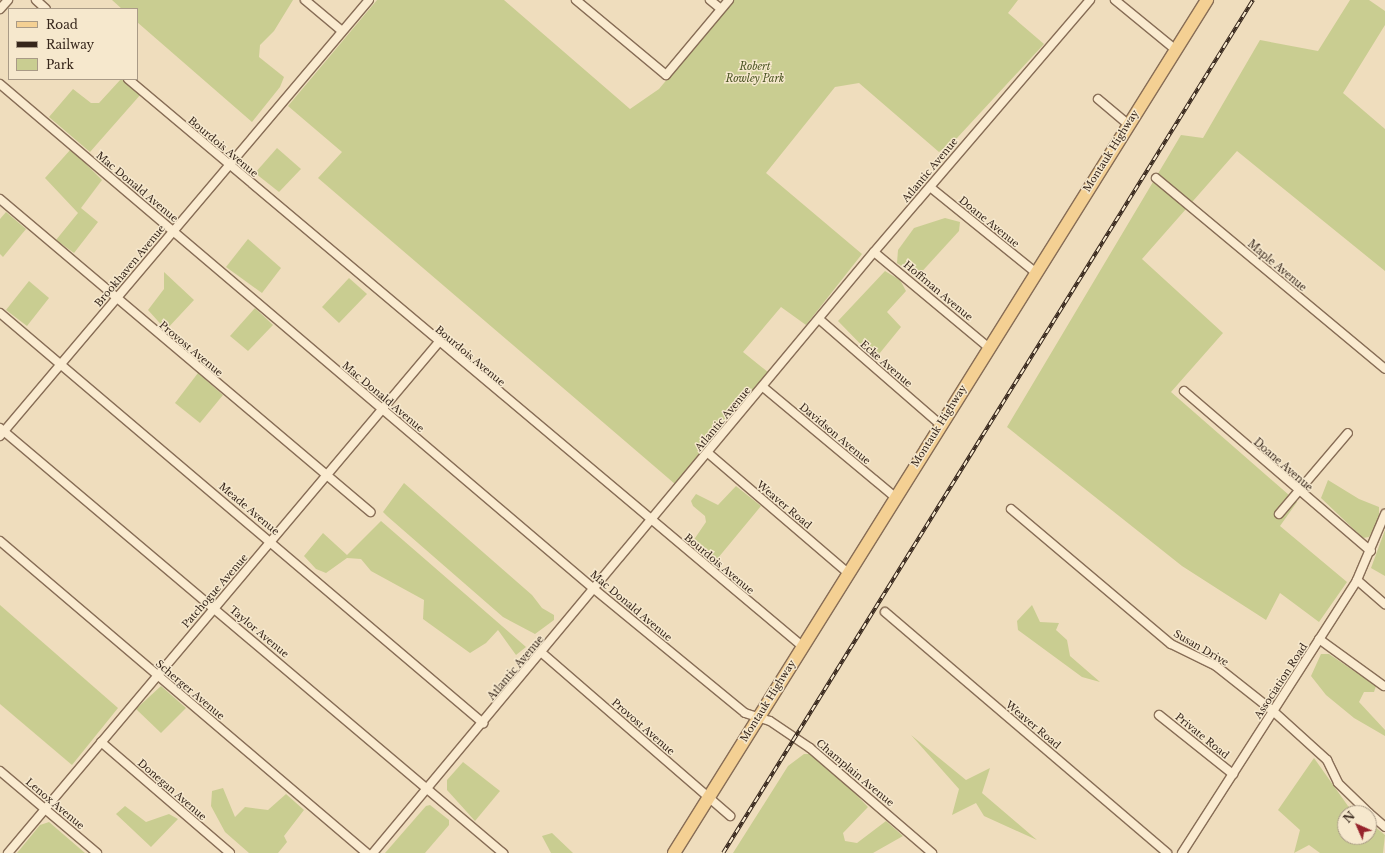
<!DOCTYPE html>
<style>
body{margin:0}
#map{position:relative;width:1385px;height:853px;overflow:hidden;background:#efddbd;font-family:"Libre Baskerville",serif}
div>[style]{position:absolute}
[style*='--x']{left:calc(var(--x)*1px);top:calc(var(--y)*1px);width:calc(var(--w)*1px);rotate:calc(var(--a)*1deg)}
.green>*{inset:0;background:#c9cd91}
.roads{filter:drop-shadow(1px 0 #876d56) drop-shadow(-1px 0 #876d56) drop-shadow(0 1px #876d56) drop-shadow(0 -1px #876d56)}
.minor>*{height:8px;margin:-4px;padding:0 4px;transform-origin:4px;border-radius:4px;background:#faebd0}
.primary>*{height:12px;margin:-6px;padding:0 6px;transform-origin:6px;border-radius:6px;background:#f4d093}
.rail>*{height:3.5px;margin-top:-1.75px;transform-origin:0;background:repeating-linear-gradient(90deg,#f6e8cd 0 6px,#36261b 0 12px);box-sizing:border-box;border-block:1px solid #36261b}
span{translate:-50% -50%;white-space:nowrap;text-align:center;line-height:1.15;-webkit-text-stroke:3px #f6e8cd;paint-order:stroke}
.park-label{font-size:10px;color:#495321;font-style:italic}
.street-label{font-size:10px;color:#36261b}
.legend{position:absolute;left:8px;top:8px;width:130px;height:72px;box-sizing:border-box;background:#f6e8cd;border:1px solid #a99a86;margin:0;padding:5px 7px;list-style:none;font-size:12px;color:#36261b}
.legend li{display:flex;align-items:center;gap:8px;height:20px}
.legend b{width:20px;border:1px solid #a99a86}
.north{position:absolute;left:1337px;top:805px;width:40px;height:40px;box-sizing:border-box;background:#f6e8cd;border:1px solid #a99a86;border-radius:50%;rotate:315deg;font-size:11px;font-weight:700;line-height:16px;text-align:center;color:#36261b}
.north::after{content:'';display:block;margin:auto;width:14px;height:18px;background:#97242c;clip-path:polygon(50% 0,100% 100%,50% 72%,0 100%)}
</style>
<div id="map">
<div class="green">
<div style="clip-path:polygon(112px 0,293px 0,274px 31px,260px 45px,259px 57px,284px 77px,280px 87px,252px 122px,137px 22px,137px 9px,122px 9px)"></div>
<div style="clip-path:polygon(377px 0,504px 0,630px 109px,659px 89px,733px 0,1018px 0,1008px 13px,1044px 44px,957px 138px,939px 152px,859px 83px,835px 87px,766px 173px,862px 254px,806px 325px,781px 307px,743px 352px,769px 373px,675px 484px,318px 178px,342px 152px,288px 106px)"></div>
<div style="clip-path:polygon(1350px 0,1369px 0,1385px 11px,1385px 25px,1343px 93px,1385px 129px,1385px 271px,1237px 151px,1142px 259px,1223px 333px,1171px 392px,1297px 502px,1280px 526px,1347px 582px,1319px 622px,1280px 593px,1266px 620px,1182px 566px,1007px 427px,1181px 135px,1203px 138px,1260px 40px,1318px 51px)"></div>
<div style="clip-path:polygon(121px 79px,141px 94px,90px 152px,49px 117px,73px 89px,91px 103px,99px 103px)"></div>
<div style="clip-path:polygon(277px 148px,301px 169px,279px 192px,255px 173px)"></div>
<div style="clip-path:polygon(71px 149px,102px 180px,81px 208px,98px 222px,74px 253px,56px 240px,78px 213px,45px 178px)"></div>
<div style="clip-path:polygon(6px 212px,26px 229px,3px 257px,0 254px,0 219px)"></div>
<div style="clip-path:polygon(945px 218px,960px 222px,959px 231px,917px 277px,897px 263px,898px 250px,914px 228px)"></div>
<div style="clip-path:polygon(248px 239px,281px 268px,262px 293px,226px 267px)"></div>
<div style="clip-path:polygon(885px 271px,900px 280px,906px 291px,887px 312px,901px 327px,875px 359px,838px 321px)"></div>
<div style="clip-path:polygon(164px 272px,194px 300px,166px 330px,148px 310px,164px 289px)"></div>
<div style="clip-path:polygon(349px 278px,367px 294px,339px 323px,322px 307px)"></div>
<div style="clip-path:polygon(29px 281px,49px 298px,27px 326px,6px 310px)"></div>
<div style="clip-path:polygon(255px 308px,273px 325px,248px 351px,230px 336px)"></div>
<div style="clip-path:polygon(198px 373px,223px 395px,200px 423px,175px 403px)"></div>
<div style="clip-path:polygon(1328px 480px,1359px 499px,1379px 507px,1379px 519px,1369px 537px,1363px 538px,1321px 498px)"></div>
<div style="clip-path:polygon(404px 483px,532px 595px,542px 608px,554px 615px,554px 620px,535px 634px,503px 617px,387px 516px,383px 512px)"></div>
<div style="clip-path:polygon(736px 486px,761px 506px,713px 564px,691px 544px,706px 522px,705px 516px,693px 506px,691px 501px,696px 494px,718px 505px)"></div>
<div style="clip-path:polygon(381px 521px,526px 647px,516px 655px,498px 630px,486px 643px,470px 653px,423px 619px,424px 600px,371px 571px,361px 559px,347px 558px,326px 573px,316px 569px,304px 556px,323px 533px,347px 555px)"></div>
<div style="clip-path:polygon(1385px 530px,1385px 576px,1371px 568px)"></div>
<div style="clip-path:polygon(0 605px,118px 708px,72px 765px,0 704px)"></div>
<div style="clip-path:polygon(1032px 605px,1040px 622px,1059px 623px,1056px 630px,1067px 640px,1070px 656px,1100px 682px,1082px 677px,1018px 630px,1017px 621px)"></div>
<div style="clip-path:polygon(1321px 654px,1329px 654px,1376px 686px,1374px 692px,1364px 692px,1359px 702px,1385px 730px,1385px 736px,1354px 718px,1326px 695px,1311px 676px)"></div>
<div style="clip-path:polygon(161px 686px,186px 708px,161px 733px,136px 709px)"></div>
<div style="clip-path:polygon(911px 735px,966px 780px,990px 768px,982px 793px,1037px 840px,984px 816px,976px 803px,952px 815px,959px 789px)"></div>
<div style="clip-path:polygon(804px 754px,817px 754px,868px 807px,843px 833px,845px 841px,857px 843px,886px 821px,903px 836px,873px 853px,733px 853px,788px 766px)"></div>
<div style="clip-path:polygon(1314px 758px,1348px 806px,1357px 813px,1345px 813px,1345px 837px,1369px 837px,1369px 822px,1385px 835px,1383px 853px,1320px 853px,1309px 845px,1294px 853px,1300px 830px,1278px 810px)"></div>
<div style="clip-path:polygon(463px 762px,500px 791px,475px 821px,447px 790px,447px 780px)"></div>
<div style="clip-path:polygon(223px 788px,235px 817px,245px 807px,268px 810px,286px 794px,304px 810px,284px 836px,287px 842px,278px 853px,249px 853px,225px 832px,211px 806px,212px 791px)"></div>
<div style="clip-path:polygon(430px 805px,449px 820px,449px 825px,425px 853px,385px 853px,426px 806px)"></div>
<div style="clip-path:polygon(125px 806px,146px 822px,169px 814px,178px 819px,151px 847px,116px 814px)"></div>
<div style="clip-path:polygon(49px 822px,85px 853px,17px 853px,40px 825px)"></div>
<div style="clip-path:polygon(552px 833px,573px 853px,551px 853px,542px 836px)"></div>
</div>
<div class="roads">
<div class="minor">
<div style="--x:36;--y:0;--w:13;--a:42"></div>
<div style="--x:305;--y:0;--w:48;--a:40"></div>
<div style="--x:576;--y:0;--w:117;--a:39.8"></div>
<div style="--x:666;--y:75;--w:98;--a:-50"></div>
<div style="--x:710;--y:0;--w:14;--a:39"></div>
<div style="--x:1115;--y:0;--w:79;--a:39.3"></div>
<div style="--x:0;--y:9;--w:12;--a:-48"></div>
<div style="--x:128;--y:79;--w:881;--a:40.07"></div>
<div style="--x:0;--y:84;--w:780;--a:40.37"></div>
<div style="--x:594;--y:589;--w:195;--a:39.4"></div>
<div style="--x:745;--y:713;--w:26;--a:18"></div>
<div style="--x:770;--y:721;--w:48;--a:34"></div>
<div style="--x:810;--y:748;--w:161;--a:40.7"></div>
<div style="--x:1098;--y:99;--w:39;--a:40"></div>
<div style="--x:1156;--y:178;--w:298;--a:39.8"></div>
<div style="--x:930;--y:187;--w:135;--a:39"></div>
<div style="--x:0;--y:199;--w:485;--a:40.2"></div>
<div style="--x:874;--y:252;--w:148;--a:39.8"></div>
<div style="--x:0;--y:313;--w:634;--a:40.33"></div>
<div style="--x:819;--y:319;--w:160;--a:41"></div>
<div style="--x:763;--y:387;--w:172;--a:39.8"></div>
<div style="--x:1184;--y:391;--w:246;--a:40.6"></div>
<div style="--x:0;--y:428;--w:659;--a:40.2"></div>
<div style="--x:0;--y:436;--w:571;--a:-49.76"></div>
<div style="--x:708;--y:453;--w:184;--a:40.6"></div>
<div style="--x:1011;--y:509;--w:209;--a:40.2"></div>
<div style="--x:1171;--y:644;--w:50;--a:26.1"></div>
<div style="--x:1216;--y:666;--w:73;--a:38.3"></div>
<div style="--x:1273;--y:711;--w:73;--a:42.2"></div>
<div style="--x:1327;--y:760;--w:25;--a:64"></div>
<div style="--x:1338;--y:783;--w:43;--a:44.1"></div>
<div style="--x:1279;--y:514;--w:106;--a:-49.6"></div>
<div style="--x:0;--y:541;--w:482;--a:40.4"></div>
<div style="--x:1357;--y:580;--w:37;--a:41"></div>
<div style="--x:885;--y:612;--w:371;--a:40.5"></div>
<div style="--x:1319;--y:639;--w:80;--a:35.9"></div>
<div style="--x:542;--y:653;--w:249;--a:40.9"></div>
<div style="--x:1159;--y:715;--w:95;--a:38.6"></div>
<div style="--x:101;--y:742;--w:170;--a:40.7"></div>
<div style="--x:0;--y:771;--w:127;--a:40.2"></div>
<div style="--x:1369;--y:813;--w:21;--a:41"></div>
<div style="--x:8;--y:853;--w:667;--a:-49.86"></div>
<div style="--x:373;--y:853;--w:782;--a:-50.19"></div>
<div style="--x:874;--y:252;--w:332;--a:-49.4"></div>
<div style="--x:1182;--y:853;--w:324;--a:-57.3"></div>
<div style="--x:1357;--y:580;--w:72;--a:-67"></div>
</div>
<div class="primary">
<div style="--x:674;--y:853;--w:1006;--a:-58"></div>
</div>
</div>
<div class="rail">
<div style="--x:723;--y:853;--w:1004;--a:-58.15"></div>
</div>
<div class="park-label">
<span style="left:755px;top:72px">Robert<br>Rowley Park</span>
</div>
<div class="street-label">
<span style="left:223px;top:147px;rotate:40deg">Bourdois Avenue</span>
<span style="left:1111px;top:151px;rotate:-58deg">Montauk Highway</span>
<span style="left:930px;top:170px;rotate:-50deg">Atlantic Avenue</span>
<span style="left:137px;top:187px;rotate:40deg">Mac Donald Avenue</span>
<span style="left:989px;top:222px;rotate:39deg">Doane Avenue</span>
<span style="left:130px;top:266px;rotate:-50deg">Brookhaven Avenue</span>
<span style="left:1277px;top:266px;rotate:40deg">Maple Avenue</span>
<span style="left:938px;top:291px;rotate:40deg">Hoffman Avenue</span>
<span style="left:191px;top:349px;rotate:40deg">Provost Avenue</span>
<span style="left:470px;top:356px;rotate:40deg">Bourdois Avenue</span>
<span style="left:886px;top:364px;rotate:41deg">Ecke Avenue</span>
<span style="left:383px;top:397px;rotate:40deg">Mac Donald Avenue</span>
<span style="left:723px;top:419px;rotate:-50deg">Atlantic Avenue</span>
<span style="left:939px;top:426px;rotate:-58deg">Montauk Highway</span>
<span style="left:835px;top:434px;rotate:40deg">Davidson Avenue</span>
<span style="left:1283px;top:465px;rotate:41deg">Doane Avenue</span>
<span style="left:784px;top:505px;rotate:40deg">Weaver Road</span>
<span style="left:249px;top:509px;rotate:40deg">Meade Avenue</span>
<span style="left:719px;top:564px;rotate:40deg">Bourdois Avenue</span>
<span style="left:215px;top:591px;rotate:-49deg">Patchogue Avenue</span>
<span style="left:631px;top:606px;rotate:40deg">Mac Donald Avenue</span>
<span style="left:259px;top:632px;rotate:40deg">Taylor Avenue</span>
<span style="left:1201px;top:648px;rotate:30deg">Susan Drive</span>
<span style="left:516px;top:668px;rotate:-50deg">Atlantic Avenue</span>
<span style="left:1281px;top:681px;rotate:-57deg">Association Road</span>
<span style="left:190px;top:690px;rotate:40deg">Scherger Avenue</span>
<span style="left:768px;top:701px;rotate:-58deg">Montauk Highway</span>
<span style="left:1033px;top:725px;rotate:40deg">Weaver Road</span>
<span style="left:643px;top:727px;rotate:41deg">Provost Avenue</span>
<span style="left:1202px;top:736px;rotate:39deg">Private Road</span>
<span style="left:855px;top:773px;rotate:40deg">Champlain Avenue</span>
<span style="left:172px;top:790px;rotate:41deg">Donegan Avenue</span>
<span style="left:55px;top:804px;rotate:40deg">Lenox Avenue</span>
</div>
<ul class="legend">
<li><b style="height:5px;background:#f4d093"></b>Road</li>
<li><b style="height:5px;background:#36261b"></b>Railway</li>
<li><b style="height:11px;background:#c9cd91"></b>Park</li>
</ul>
<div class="north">N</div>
</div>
